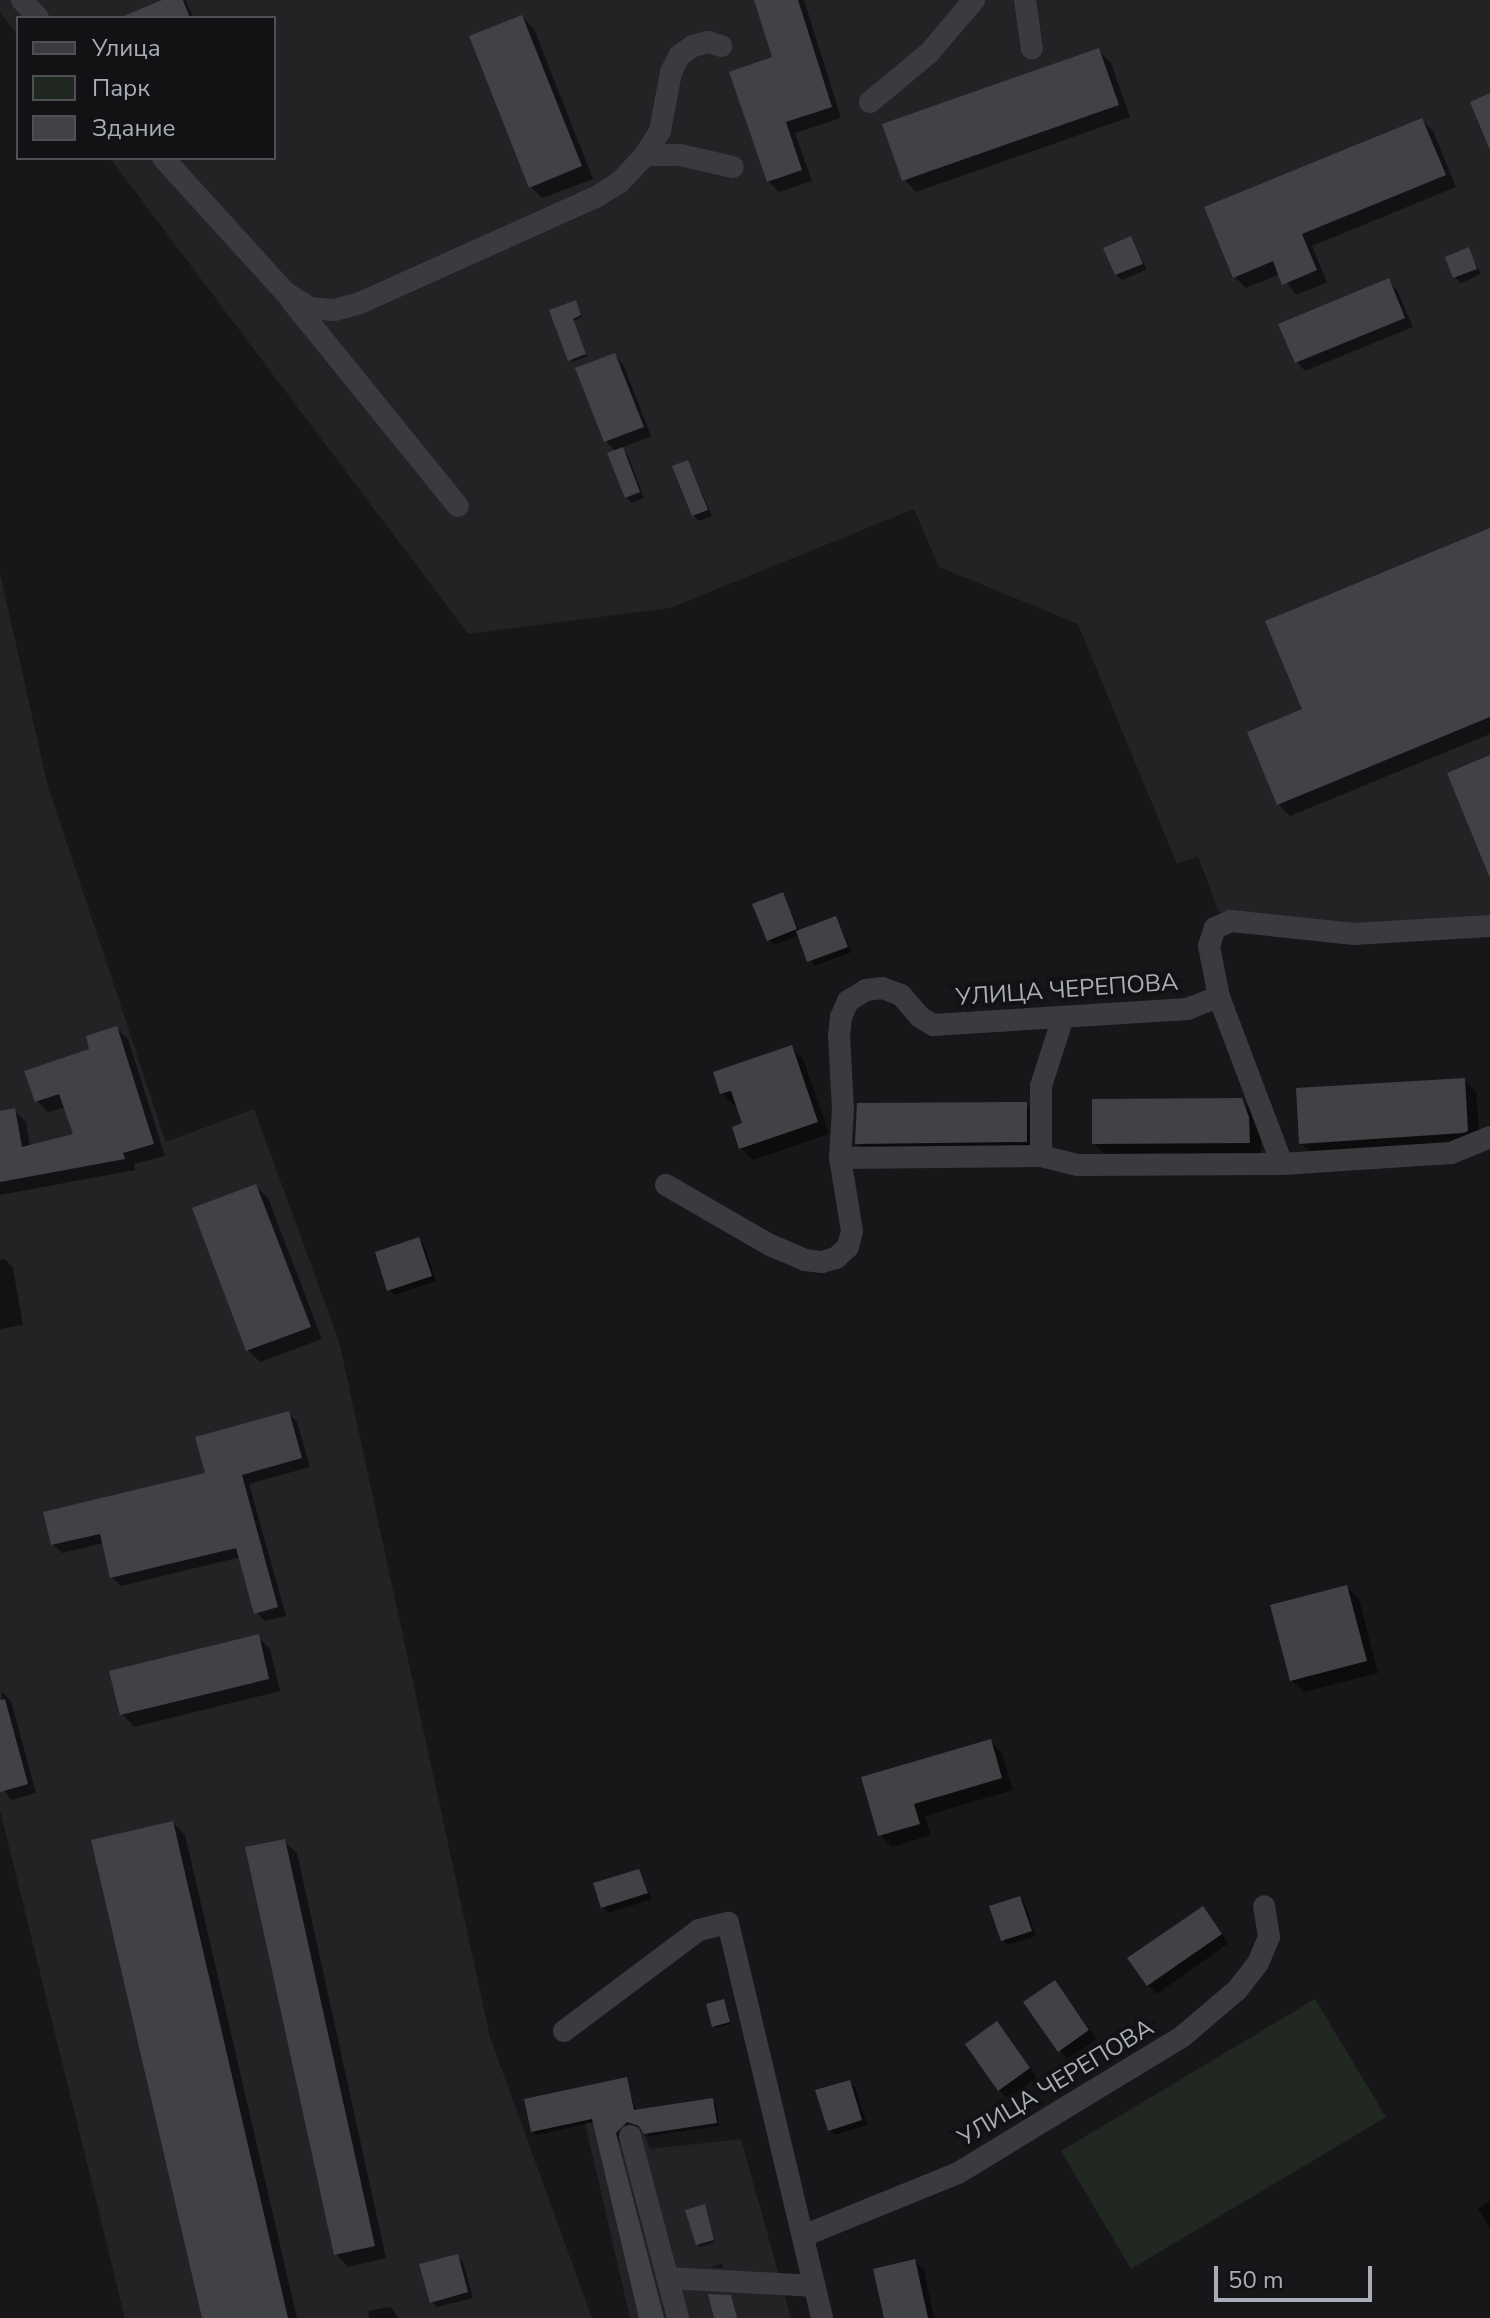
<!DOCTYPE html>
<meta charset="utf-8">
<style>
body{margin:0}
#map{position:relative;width:1490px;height:2318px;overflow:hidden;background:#171719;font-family:"Nunito Sans",sans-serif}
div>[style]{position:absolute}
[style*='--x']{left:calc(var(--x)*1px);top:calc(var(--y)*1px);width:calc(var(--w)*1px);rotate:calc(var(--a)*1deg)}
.built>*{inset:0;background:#232326}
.green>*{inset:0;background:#212822}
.shadow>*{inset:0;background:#0007}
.building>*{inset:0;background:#414246}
.minor>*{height:22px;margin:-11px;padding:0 11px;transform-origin:11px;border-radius:11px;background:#3a3a3f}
span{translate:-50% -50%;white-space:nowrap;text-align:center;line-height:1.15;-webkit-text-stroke:8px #121214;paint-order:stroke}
.street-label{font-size:24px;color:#a9adb8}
.legend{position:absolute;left:16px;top:16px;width:260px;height:144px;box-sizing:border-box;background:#121214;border:2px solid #4e5056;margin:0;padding:10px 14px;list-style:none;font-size:24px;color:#a9adb8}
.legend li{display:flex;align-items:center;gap:16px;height:40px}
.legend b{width:40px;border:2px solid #4e5056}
.scale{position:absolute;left:1214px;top:2266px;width:158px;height:36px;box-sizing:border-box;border:4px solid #a9adb8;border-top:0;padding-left:10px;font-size:24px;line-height:28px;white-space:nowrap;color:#a9adb8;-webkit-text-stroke:6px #121214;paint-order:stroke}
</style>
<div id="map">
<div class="built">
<div style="clip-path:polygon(0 0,1490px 0,1490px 918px,1374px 927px,1219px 913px,1198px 856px,1177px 864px,1078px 624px,939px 567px,914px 509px,670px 608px,468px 634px,110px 158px,274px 158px,274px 18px,18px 18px,18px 36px,0 12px)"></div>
<div style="clip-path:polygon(0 573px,48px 787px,166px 1142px,254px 1109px,339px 1341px,490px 2037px,592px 2318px,125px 2318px,0 1810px)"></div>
<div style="clip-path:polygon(637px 2116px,650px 2149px,741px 2139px,791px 2318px,630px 2318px,585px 2123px)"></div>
</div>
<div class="green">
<div style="clip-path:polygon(1315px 1999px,1386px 2117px,1131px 2269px,1061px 2151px)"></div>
</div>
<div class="shadow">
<div style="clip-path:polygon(167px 0,185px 0,194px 18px,130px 18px)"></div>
<div style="clip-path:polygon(756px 0,804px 0,841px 118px,795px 133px,812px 181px,779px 192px,768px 181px,774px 58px)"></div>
<div style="clip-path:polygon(522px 17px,534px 29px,593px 179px,542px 198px,530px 186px)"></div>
<div style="clip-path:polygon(1099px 51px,1111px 63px,1130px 117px,916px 192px,904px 179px)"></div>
<div style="clip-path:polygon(1421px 120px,1433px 131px,1456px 187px,1312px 246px,1327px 282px,1296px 295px,1280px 274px,1246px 288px,1235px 277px)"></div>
<div style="clip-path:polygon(1131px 239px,1147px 269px,1122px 280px,1116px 274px)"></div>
<div style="clip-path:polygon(1468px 249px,1481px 274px,1461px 283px,1455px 277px)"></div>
<div style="clip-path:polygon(1388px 281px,1397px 290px,1413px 327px,1305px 371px,1297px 362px)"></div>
<div style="clip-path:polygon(577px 304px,582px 317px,573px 321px,587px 356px,572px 362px,552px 311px)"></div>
<div style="clip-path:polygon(614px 355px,623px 364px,651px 436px,621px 448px,628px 455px,644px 498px,632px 503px,626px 497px,616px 452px,606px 441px,578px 370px)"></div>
<div style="clip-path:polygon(688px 462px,712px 516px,699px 521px,693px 515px)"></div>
<div style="clip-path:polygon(1490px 530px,1490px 734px,1290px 816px,1278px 804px,1304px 710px)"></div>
<div style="clip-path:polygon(782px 894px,800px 932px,836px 918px,852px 952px,814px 966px,799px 935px,774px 945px,768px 939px)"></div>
<div style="clip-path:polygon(116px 1028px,128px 1039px,165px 1156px,134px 1164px,135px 1170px,0 1195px,0 1113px,14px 1110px,26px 1122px,30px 1147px,75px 1135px,66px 1107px,48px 1112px,37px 1101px)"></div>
<div style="clip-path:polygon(791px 1047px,803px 1059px,829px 1134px,753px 1160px,741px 1148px,745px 1125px,738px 1104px,734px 1105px,722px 1093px)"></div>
<div style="clip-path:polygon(1464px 1080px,1476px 1092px,1480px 1143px,1314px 1155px,1301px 1143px)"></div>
<div style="clip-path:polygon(1241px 1100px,1254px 1113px,1261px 1131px,1261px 1155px,1107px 1156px,1094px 1144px)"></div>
<div style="clip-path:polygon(1026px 1104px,1038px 1116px,1038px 1153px,869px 1155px,857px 1143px)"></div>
<div style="clip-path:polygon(255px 1186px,268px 1198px,322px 1339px,260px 1362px,248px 1350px,194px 1210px)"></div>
<div style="clip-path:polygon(419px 1239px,424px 1245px,436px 1281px,395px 1295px,389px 1290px)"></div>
<div style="clip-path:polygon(5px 1259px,13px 1268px,23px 1325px,0 1329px,0 1260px)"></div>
<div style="clip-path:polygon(288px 1413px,297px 1422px,310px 1467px,249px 1484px,286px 1616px,265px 1621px,256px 1612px,241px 1557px,121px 1586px,112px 1577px,104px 1543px,62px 1553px,53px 1544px,208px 1475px)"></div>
<div style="clip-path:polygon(1347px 1587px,1359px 1599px,1378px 1673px,1304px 1692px,1292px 1680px)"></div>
<div style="clip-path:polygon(258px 1637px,270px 1649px,280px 1691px,134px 1727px,122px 1714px)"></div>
<div style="clip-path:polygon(2px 1692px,11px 1701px,36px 1793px,11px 1800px,0 1784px)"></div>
<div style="clip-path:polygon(990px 1741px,1002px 1753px,1013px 1790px,925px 1816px,931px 1835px,892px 1847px,880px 1835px,863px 1778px)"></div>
<div style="clip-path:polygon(173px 1823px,185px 1835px,297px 2318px,204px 2318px)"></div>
<div style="clip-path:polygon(284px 1841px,297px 1853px,386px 2258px,348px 2267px,336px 2254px)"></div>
<div style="clip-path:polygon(639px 1871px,652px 1899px,609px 1913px,603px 1907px)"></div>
<div style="clip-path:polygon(1020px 1898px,1025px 1903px,1036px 1936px,1008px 1945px,1003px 1940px)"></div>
<div style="clip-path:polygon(1202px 1908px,1229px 1943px,1157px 1994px,1148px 1985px)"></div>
<div style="clip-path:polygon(1055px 1982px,1097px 2039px,1068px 2059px,1059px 2050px)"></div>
<div style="clip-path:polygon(723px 2001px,731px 2024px,716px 2028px,714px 2026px)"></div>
<div style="clip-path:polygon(997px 2024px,1037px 2077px,1008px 2099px,999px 2090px)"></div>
<div style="clip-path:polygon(626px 2079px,636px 2112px,712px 2100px,716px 2104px,719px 2126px,649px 2136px,643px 2128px,632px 2125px,623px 2130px,619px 2144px,663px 2318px,640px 2318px,594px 2122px,537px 2135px,533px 2131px)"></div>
<div style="clip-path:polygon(849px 2082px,855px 2087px,867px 2125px,835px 2135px,829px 2130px)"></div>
<div style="clip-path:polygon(1490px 2201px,1490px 2228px,1478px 2209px)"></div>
<div style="clip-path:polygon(706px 2209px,715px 2242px,700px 2247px,697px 2244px)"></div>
<div style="clip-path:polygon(457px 2256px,463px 2262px,473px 2298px,437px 2307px,432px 2302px)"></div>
<div style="clip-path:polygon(915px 2262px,924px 2270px,934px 2318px,886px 2318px)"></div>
<div style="clip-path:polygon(721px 2264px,724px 2268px,710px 2267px)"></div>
<div style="clip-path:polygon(391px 2307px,398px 2318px,369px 2318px,368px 2311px)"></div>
</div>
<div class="building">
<div style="clip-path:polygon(162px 0,183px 0,190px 18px,119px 18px)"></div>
<div style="clip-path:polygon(754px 0,798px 0,832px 107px,786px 122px,802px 170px,767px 182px,729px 72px,772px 57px)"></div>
<div style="clip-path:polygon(522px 15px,582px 166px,529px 188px,469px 36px)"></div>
<div style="clip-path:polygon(1099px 48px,1119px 105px,902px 181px,882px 124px)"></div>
<div style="clip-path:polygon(1490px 93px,1490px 148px,1489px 148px,1470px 102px)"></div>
<div style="clip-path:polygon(1422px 118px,1446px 175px,1302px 234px,1317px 270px,1282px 285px,1273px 261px,1233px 278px,1204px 207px)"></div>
<div style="clip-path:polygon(1131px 236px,1143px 264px,1115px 275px,1103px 248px)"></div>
<div style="clip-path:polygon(1469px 247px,1477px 269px,1453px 278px,1445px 257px)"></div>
<div style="clip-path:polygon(1389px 278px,1405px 318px,1295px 363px,1278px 324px)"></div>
<div style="clip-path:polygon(576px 300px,581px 315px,573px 319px,586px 354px,568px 361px,549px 310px)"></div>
<div style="clip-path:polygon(615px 353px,644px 427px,604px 442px,575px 368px)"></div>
<div style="clip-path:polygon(623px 447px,640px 492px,625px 498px,607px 453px)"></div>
<div style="clip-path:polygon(688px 460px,708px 510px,692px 516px,672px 466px)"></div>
<div style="clip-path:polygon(1490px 528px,1490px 717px,1277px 805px,1247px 732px,1302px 709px,1265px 621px)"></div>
<div style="clip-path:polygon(1490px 755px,1490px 876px,1489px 876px,1447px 773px)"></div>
<div style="clip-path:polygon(783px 892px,797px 929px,767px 941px,752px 904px)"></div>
<div style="clip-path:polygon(836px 916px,848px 947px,807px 962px,796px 931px)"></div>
<div style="clip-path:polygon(117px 1026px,154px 1144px,123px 1153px,125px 1159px,0 1182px,0 1111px,15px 1108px,22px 1147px,73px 1134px,59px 1094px,35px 1102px,24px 1071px,89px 1049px,86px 1036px)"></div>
<div style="clip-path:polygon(792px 1045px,818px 1122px,739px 1149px,732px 1127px,742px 1123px,731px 1091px,720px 1094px,713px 1072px)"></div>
<div style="clip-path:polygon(1465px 1078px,1468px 1131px,1463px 1133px,1299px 1144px,1296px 1088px)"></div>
<div style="clip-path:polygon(1242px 1098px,1249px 1117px,1250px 1143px,1092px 1144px,1092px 1099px)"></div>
<div style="clip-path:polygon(1027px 1102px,1027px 1142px,855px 1144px,857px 1103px)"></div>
<div style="clip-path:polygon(256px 1184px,311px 1327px,246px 1351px,192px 1208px)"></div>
<div style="clip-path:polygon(419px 1237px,432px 1276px,387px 1291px,375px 1252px)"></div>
<div style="clip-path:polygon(289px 1411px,302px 1458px,242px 1475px,278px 1607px,254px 1614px,236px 1548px,110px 1578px,100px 1534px,51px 1545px,43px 1512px,205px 1473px,195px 1437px)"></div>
<div style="clip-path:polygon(1347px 1585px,1367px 1661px,1290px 1681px,1270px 1605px)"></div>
<div style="clip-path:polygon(259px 1634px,269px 1679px,120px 1715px,109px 1671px)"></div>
<div style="clip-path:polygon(5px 1699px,28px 1784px,0 1792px,0 1700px)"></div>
<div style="clip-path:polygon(991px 1739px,1002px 1778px,914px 1804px,920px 1824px,878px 1836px,861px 1777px)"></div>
<div style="clip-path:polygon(173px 1821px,288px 2318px,202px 2318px,91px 1840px)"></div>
<div style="clip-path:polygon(285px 1839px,375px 2246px,334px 2255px,245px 1847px)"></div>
<div style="clip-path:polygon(639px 1869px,648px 1893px,601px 1908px,593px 1883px)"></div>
<div style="clip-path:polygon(1020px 1896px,1032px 1931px,1001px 1941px,989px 1906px)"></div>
<div style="clip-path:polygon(1203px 1906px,1222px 1934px,1147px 1986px,1127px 1958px)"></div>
<div style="clip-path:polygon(1055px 1980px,1089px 2030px,1058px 2052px,1023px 2002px)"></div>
<div style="clip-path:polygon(724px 1999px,730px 2022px,712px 2027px,706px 2004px)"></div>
<div style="clip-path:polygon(997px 2021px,1030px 2068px,998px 2091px,965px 2044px)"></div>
<div style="clip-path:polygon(627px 2077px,634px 2110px,713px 2098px,717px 2123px,644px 2134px,639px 2126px,627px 2122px,616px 2133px,664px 2318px,639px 2318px,592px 2119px,531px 2132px,524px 2099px)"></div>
<div style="clip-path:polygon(850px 2080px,862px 2120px,828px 2131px,815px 2090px)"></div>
<div style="clip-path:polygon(705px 2204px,714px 2240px,696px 2245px,685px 2210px)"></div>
<div style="clip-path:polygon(458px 2254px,468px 2292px,430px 2303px,419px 2264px)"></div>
<div style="clip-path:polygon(915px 2259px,928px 2318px,884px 2318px,873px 2269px)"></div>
<div style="clip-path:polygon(708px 2294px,731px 2295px,737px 2318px,714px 2318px)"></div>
</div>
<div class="minor">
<div style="--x:22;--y:0;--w:24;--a:48"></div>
<div style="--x:1025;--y:0;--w:49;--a:81.9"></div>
<div style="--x:870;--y:102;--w:77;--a:-39.7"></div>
<div style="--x:929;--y:53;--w:70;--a:-49.7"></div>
<div style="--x:645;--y:155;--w:35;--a:0"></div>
<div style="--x:680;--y:155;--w:54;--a:12.8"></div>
<div style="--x:163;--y:158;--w:183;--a:47.7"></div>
<div style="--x:286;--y:293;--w:28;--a:32"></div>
<div style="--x:310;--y:308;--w:24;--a:5"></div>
<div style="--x:334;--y:310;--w:27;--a:-15"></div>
<div style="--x:360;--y:303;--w:259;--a:-24.2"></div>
<div style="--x:596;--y:197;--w:28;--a:-32"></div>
<div style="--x:620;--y:182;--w:37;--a:-47"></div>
<div style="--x:645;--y:155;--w:28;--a:-58"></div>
<div style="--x:660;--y:131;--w:60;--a:-79.4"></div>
<div style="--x:671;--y:72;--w:18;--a:-63"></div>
<div style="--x:679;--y:56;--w:17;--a:-36"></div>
<div style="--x:693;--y:46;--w:16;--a:-15"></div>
<div style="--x:708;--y:42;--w:14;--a:17"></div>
<div style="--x:291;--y:300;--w:265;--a:51"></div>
<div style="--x:1219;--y:997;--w:178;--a:69.3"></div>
<div style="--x:1282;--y:1164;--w:169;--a:-3.7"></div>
<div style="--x:1451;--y:1153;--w:42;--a:-22.3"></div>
<div style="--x:1041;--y:1156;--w:38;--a:14"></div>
<div style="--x:1078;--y:1165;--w:204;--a:-0.3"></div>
<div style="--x:840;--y:1158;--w:201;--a:-0.6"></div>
<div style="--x:1041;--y:1156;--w:70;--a:-90"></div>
<div style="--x:1041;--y:1086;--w:72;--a:-72.3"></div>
<div style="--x:666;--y:1185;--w:120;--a:30"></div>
<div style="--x:770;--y:1245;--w:38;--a:23"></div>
<div style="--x:805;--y:1260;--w:17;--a:7"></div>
<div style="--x:822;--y:1262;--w:15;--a:-16"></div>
<div style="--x:836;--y:1258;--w:16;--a:-43"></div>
<div style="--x:848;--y:1247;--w:16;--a:-76"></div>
<div style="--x:852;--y:1231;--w:74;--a:-99.3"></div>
<div style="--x:840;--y:1158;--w:49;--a:-86.5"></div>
<div style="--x:843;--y:1109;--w:73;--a:-93.1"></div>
<div style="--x:839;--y:1036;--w:19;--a:-84"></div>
<div style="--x:841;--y:1017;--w:17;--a:-66"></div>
<div style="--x:848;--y:1001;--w:21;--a:-31"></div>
<div style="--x:866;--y:990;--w:16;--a:-7"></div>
<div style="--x:882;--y:988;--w:20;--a:20"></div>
<div style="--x:901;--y:995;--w:29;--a:49"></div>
<div style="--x:920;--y:1017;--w:15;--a:32"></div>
<div style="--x:933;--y:1025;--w:255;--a:-3.6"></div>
<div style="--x:1187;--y:1009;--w:34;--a:-21"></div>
<div style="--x:1219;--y:997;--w:52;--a:-101.1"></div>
<div style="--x:1209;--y:946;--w:19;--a:-72"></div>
<div style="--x:1215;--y:928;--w:17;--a:-24"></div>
<div style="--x:1231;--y:921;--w:124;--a:6"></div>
<div style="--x:1354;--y:934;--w:136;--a:-3.4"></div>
<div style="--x:564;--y:2031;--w:169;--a:-36.8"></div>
<div style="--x:699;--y:1930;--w:30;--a:-14"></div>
<div style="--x:728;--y:1923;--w:406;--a:76.6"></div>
<div style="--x:630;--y:2136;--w:188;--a:75.2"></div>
<div style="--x:803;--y:2236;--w:167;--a:-22.1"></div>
<div style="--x:958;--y:2173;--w:263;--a:-31.3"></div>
<div style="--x:1183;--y:2036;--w:71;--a:-40.4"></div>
<div style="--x:1237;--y:1990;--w:34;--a:-52"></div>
<div style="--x:1258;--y:1963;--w:28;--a:-67"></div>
<div style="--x:1269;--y:1937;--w:31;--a:-99"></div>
<div style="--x:668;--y:2278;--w:147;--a:3.1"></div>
</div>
<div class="street-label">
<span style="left:1067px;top:990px;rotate:-4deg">УЛИЦА ЧЕРЕПОВА</span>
<span style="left:1056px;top:2083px;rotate:-31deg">УЛИЦА ЧЕРЕПОВА</span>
</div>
<ul class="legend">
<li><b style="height:10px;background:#3a3a3f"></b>Улица</li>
<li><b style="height:22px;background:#212822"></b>Парк</li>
<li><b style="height:22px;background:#414246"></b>Здание</li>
</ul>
<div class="scale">50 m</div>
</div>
